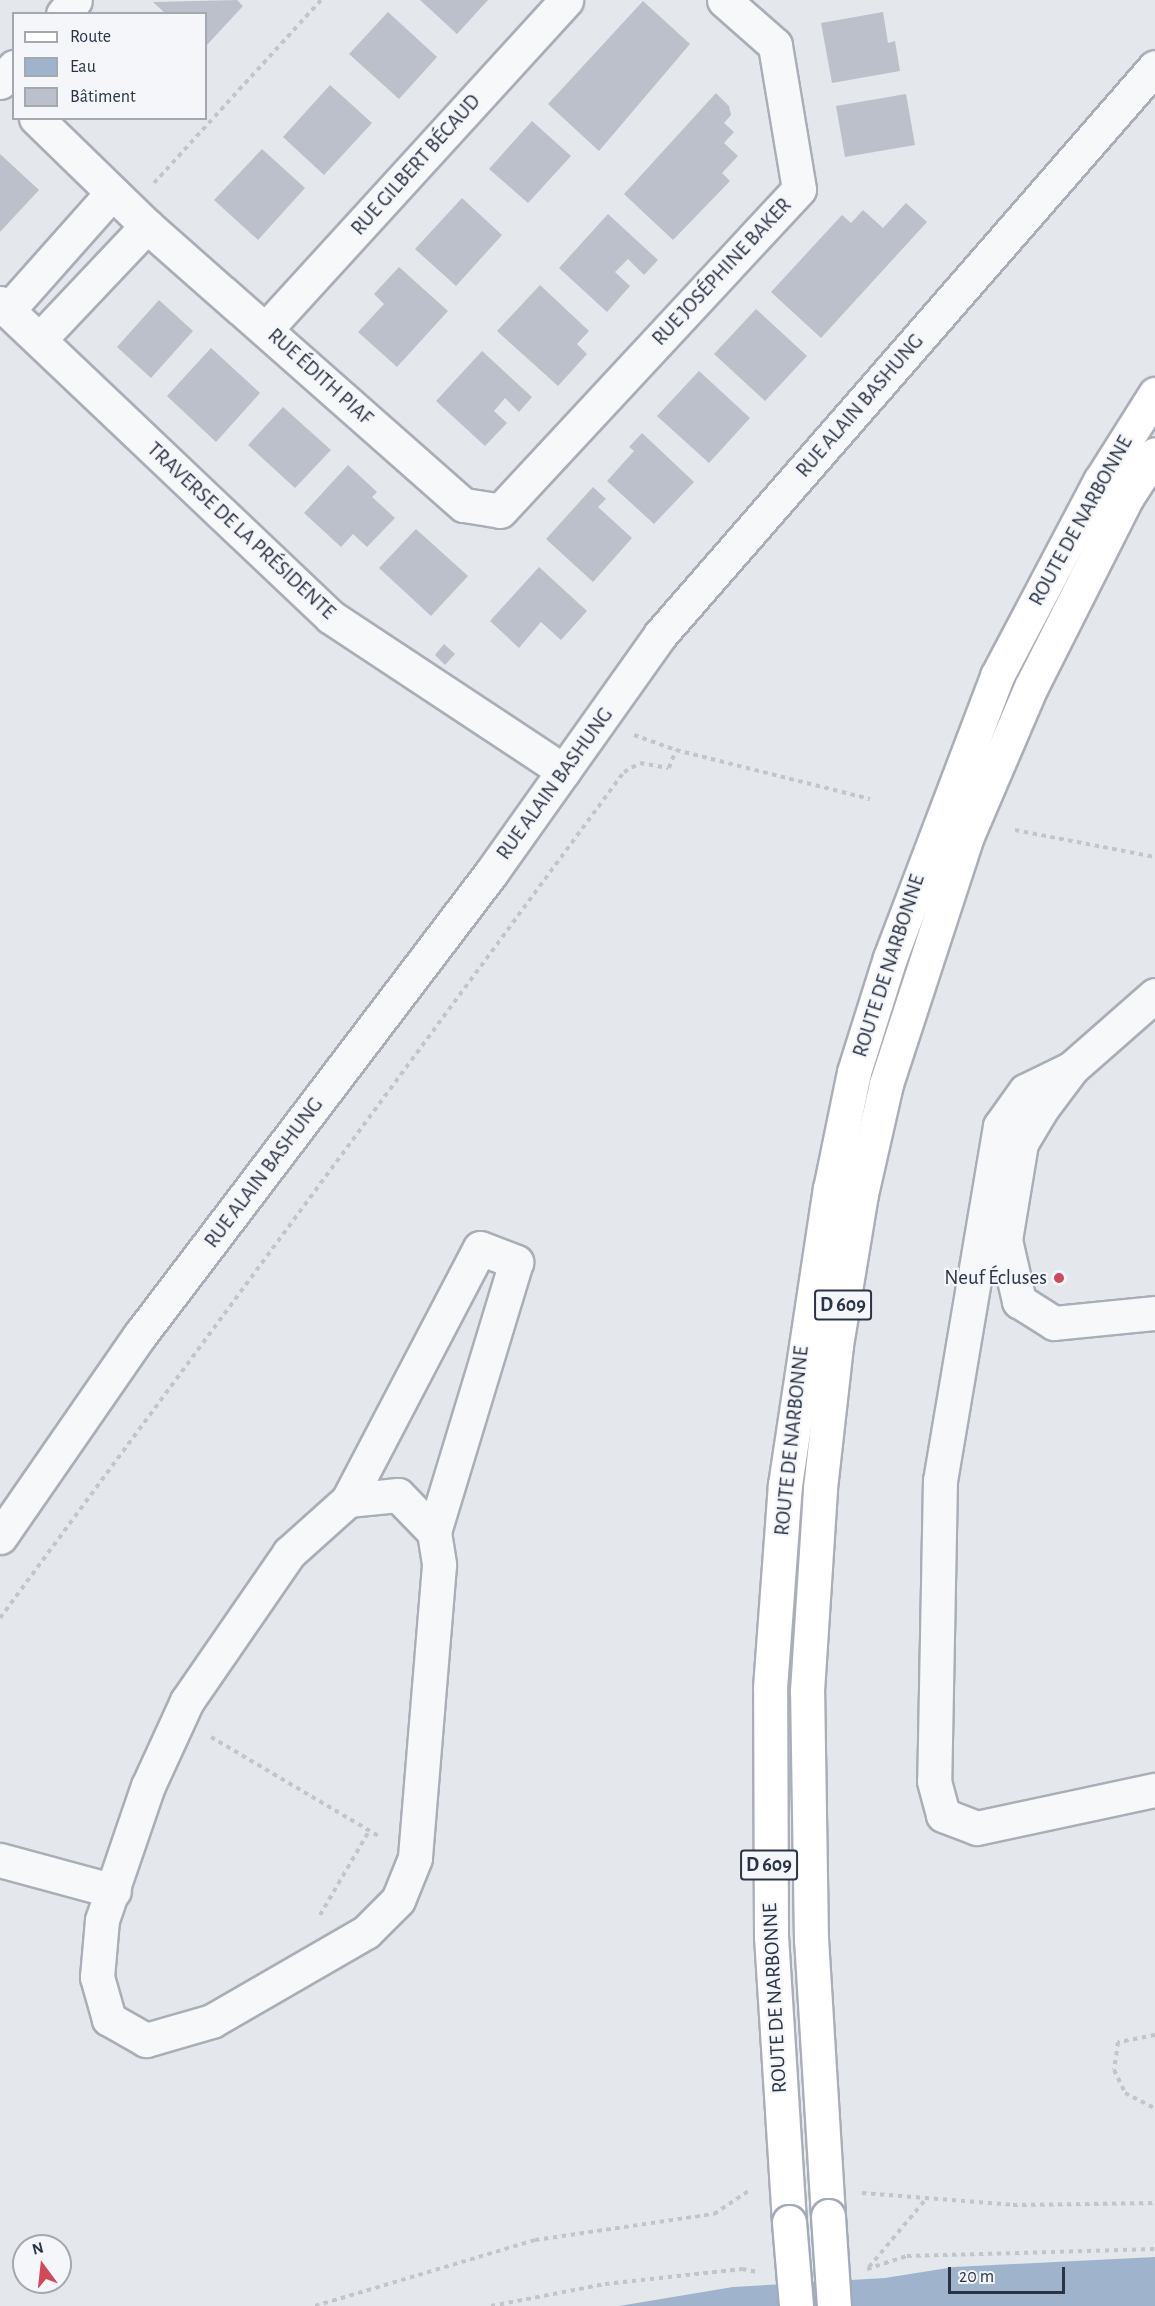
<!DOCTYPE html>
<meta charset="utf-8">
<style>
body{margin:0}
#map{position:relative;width:1155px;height:2306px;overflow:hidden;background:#e4e7ec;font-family:"Alegreya Sans",sans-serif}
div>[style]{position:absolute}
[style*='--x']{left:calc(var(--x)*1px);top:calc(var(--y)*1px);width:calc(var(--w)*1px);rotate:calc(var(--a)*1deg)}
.water>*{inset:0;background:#9fb4cc}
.building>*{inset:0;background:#bbc0ca}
.path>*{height:4px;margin-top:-2px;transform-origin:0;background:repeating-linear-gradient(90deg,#c2c5cb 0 4.5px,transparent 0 9px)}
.roads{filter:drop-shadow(2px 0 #a9aeb7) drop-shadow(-2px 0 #a9aeb7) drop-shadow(0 2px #a9aeb7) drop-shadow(0 -2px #a9aeb7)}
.minor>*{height:33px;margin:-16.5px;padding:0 16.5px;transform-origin:16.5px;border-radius:16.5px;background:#f7f8fa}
.major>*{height:33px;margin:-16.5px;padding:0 16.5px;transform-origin:16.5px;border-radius:16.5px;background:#fff}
.bridges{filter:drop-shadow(2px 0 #a3abb8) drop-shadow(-2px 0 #a3abb8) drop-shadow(0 2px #a3abb8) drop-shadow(0 -2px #a3abb8)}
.major-bridge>*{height:33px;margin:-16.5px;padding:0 16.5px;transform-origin:16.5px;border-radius:16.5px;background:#fff}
.dots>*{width:16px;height:16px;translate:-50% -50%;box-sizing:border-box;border:3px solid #f4f6f9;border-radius:50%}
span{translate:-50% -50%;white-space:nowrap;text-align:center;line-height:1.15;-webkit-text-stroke:4.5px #f4f6f9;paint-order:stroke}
.shield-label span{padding:2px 4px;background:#f4f6f9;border:2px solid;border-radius:4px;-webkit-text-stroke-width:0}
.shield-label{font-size:20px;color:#2b3445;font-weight:700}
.street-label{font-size:21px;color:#2b3445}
.poi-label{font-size:21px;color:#2b3445}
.right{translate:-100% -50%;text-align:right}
.legend{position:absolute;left:12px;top:12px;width:195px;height:108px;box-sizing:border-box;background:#f4f6f9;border:2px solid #a4a8b1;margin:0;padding:8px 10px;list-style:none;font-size:18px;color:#2b3445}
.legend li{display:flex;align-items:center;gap:12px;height:30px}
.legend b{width:30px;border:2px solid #a4a8b1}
.north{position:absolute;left:12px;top:2234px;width:60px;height:60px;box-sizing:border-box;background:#f4f6f9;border:2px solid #a4a8b1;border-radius:50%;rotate:345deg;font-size:16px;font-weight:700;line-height:24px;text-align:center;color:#2b3445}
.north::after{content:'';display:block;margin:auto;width:21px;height:27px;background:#d1495b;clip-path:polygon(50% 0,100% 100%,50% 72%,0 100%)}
.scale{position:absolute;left:948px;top:2267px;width:117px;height:27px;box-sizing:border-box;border:3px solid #2b3445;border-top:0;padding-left:8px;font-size:18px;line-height:21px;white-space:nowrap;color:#2b3445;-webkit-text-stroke:4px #f4f6f9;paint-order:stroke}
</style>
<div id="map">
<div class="water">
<div style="clip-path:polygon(1155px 2257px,1155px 2306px,619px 2306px,733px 2287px,885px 2278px,954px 2267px)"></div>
</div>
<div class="building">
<div style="clip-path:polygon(237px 0,243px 6px,206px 46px,206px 14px,166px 14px,153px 2px)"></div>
<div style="clip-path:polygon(420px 0,488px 0,457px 34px)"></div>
<div style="clip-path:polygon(643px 1px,690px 44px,599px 151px,548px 104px)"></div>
<div style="clip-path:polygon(388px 12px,437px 57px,399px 99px,349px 54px)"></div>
<div style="clip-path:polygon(883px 12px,888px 43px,895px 41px,900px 71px,832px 83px,821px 23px)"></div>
<div style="clip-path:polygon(330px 85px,372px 123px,324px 175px,283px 137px)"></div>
<div style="clip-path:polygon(716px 93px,729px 106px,731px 115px,724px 123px,734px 132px,724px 143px,738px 156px,722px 173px,730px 181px,673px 240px,624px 194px)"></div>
<div style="clip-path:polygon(906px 94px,915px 145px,845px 157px,836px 106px)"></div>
<div style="clip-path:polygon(532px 121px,571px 156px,528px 203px,489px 169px)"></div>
<div style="clip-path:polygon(262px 149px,305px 188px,258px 240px,214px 200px)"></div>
<div style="clip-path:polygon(0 154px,39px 190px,0 232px)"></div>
<div style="clip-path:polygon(462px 198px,502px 235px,456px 286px,415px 249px)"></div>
<div style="clip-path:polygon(906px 203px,927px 222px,821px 338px,771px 292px,842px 215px,851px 223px,863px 210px,883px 228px)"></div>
<div style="clip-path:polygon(608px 214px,658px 260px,644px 275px,628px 259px,615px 272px,630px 286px,607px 312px,559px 268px)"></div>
<div style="clip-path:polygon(399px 267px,448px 311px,397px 367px,358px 332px,384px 304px,374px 294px)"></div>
<div style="clip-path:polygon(540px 285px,589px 331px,577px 344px,587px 354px,558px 386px,497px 331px)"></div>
<div style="clip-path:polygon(159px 300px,193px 331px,151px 378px,117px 347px)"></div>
<div style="clip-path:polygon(756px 309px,807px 356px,765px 401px,714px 354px)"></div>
<div style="clip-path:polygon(211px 348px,260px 393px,216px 442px,167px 396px)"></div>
<div style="clip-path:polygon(482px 351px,532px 397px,519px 412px,505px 398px,494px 411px,507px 423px,485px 446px,436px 401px)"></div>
<div style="clip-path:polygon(699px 371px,750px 418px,709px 463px,657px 416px)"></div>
<div style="clip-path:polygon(283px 407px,331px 450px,295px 488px,248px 445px)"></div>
<div style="clip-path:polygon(642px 433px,694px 482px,654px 524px,607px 481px,634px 451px,629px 447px)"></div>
<div style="clip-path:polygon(348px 465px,377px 492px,372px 497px,395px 518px,367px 547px,353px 534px,341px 547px,304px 513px)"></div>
<div style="clip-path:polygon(593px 487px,606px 499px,598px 507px,632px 538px,593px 582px,546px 539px)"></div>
<div style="clip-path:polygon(416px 529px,468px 576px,431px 616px,379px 568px)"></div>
<div style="clip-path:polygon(539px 567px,587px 611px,561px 640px,541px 622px,519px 648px,490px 621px)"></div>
<div style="clip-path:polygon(444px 644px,455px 654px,445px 665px,435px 655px)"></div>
</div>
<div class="path">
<div style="--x:154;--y:183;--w:248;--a:-47.6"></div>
<div style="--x:634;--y:735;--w:45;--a:19.7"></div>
<div style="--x:676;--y:750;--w:200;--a:14.2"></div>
<div style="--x:1015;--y:830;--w:143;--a:10.9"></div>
<div style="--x:0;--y:1618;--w:1051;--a:-53.59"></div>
<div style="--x:624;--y:772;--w:18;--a:-29"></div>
<div style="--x:640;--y:763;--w:29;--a:10"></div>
<div style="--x:669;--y:768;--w:19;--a:-69"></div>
<div style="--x:211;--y:1737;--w:196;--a:30.6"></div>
<div style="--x:320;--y:1915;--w:97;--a:-59.7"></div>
<div style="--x:1155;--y:2035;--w:38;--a:169"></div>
<div style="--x:1118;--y:2042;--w:28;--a:98"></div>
<div style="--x:1114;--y:2070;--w:25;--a:64"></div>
<div style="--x:1125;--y:2093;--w:34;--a:27"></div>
<div style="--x:862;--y:2193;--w:151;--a:4.5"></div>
<div style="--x:1013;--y:2205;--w:142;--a:-0.8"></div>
<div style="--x:869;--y:2267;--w:89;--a:-50"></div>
<div style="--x:867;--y:2269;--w:42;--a:-18"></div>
<div style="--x:907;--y:2256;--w:248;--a:-1.6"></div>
<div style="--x:315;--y:2306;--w:230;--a:-16.7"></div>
<div style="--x:535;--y:2240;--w:181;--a:-8.3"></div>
<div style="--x:714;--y:2214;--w:43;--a:-33.7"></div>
<div style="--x:491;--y:2306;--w:116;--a:-10.9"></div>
<div style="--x:605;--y:2284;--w:138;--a:-6.2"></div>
<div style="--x:742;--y:2269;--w:16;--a:11"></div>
</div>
<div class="roads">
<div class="minor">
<div style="--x:63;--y:14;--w:18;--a:-49"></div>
<div style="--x:0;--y:82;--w:21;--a:-47"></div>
<div style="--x:36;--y:118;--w:155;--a:44.2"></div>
<div style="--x:147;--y:226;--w:422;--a:41.4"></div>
<div style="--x:464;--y:505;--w:36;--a:9"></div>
<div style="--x:500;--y:511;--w:439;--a:-47.1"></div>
<div style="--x:799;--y:189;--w:146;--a:-99.5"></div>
<div style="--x:775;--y:45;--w:68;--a:-138.6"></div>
<div style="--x:0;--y:303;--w:456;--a:43.5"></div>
<div style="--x:331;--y:617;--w:279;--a:33.5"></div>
<div style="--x:8;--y:310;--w:157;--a:-48.4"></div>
<div style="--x:266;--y:329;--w:445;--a:-47.6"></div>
<div style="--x:40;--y:339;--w:156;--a:-46.6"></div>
<div style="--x:1155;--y:995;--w:111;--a:138.7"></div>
<div style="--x:1072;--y:1068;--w:50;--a:126.9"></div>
<div style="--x:1042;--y:1108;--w:41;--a:121"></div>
<div style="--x:1021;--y:1143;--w:98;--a:99.4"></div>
<div style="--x:1005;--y:1240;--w:63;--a:77.1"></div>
<div style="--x:1019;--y:1301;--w:41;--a:32.2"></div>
<div style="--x:1054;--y:1323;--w:101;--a:-5.7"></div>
<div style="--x:1072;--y:1068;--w:52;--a:153.9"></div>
<div style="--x:1025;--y:1091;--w:43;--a:125.5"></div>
<div style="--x:1000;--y:1126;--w:359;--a:99.6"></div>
<div style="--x:940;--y:1480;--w:301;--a:91.1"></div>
<div style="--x:934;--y:1781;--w:35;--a:75"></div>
<div style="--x:943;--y:1815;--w:36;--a:21"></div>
<div style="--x:977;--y:1828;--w:182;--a:-12.1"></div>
<div style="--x:398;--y:1495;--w:52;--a:45.8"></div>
<div style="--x:434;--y:1532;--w:33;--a:81"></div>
<div style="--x:439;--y:1565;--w:294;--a:94.7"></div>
<div style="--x:415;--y:1858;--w:45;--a:112"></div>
<div style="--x:398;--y:1900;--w:45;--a:135"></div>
<div style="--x:366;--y:1932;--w:178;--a:150"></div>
<div style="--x:212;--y:2021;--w:69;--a:163.9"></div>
<div style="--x:146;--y:2040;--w:43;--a:-150.4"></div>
<div style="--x:109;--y:2019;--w:44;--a:-105.9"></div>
<div style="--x:97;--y:1977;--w:57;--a:-85"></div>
<div style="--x:102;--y:1920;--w:142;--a:-71.1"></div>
<div style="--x:148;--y:1786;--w:94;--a:-65.4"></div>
<div style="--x:187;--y:1701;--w:180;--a:-55.4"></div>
<div style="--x:289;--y:1553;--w:79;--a:-41.9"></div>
<div style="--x:348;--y:1500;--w:50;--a:-5.7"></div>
<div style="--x:348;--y:1500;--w:284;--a:-62.4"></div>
<div style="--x:480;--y:1248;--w:39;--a:21"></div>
<div style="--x:516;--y:1262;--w:282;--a:106.9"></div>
<div style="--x:0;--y:1537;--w:246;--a:-55.3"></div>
<div style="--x:140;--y:1335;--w:580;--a:-52.77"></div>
<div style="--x:491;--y:873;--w:292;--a:-54.6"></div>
<div style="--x:660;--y:635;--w:753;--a:-48.93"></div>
<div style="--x:0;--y:1860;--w:118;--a:15.2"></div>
</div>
<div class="major">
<div style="--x:828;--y:2216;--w:277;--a:-93.5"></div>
<div style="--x:811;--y:1940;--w:249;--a:-90.9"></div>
<div style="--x:807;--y:1691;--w:203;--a:-86.3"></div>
<div style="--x:820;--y:1488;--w:144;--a:-83.6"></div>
<div style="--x:836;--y:1345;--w:153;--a:-80.6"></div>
<div style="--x:861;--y:1194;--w:113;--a:-77.2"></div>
<div style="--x:886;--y:1084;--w:261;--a:-71.9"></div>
<div style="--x:967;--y:836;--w:162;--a:-66.8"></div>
<div style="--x:1031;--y:687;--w:213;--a:-63.2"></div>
<div style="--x:1127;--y:497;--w:51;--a:-56.9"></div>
<div style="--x:789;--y:2222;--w:286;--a:-93.6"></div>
<div style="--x:771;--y:1937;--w:249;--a:-90.2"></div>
<div style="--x:770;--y:1688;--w:204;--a:-85.8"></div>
<div style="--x:785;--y:1485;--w:299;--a:-81.4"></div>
<div style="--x:830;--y:1189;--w:119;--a:-78.4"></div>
<div style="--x:854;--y:1072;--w:120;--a:-72.5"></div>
<div style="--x:890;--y:958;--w:302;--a:-69.2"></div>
<div style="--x:997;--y:676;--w:221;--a:-62.2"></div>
<div style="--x:1100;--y:481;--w:103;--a:-57.7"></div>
</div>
</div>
<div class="bridges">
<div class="major-bridge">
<div style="--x:828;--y:2216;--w:90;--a:86.2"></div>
<div style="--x:789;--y:2222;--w:84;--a:85.2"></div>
</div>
</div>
<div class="dots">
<div style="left:1059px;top:1278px;background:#d1495b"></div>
</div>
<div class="shield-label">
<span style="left:843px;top:1305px">D 609</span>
<span style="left:769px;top:1865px">D 609</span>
</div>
<div class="street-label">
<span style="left:416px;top:165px;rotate:-48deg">RUE GILBERT BÉCAUD</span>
<span style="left:722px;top:272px;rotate:-47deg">RUE JOSÉPHINE BAKER</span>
<span style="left:320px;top:377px;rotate:42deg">RUE ÉDITH PIAF</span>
<span style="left:860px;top:406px;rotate:-49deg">RUE ALAIN BASHUNG</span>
<span style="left:1081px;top:521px;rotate:-61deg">ROUTE DE NARBONNE</span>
<span style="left:241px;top:531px;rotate:43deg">TRAVERSE DE LA PRÉSIDENTE</span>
<span style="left:555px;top:784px;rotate:-54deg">RUE ALAIN BASHUNG</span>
<span style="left:889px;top:966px;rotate:-72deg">ROUTE DE NARBONNE</span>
<span style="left:264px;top:1173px;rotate:-53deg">RUE ALAIN BASHUNG</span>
<span style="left:792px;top:1441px;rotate:-84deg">ROUTE DE NARBONNE</span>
<span style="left:775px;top:1998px;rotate:-93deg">ROUTE DE NARBONNE</span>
</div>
<div class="poi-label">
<span class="right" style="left:1047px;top:1278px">Neuf Écluses</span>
</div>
<ul class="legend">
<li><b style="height:8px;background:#fff"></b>Route</li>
<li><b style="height:16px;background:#9fb4cc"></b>Eau</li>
<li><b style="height:16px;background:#bbc0ca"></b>Bâtiment</li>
</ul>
<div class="north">N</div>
<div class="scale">20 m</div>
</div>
